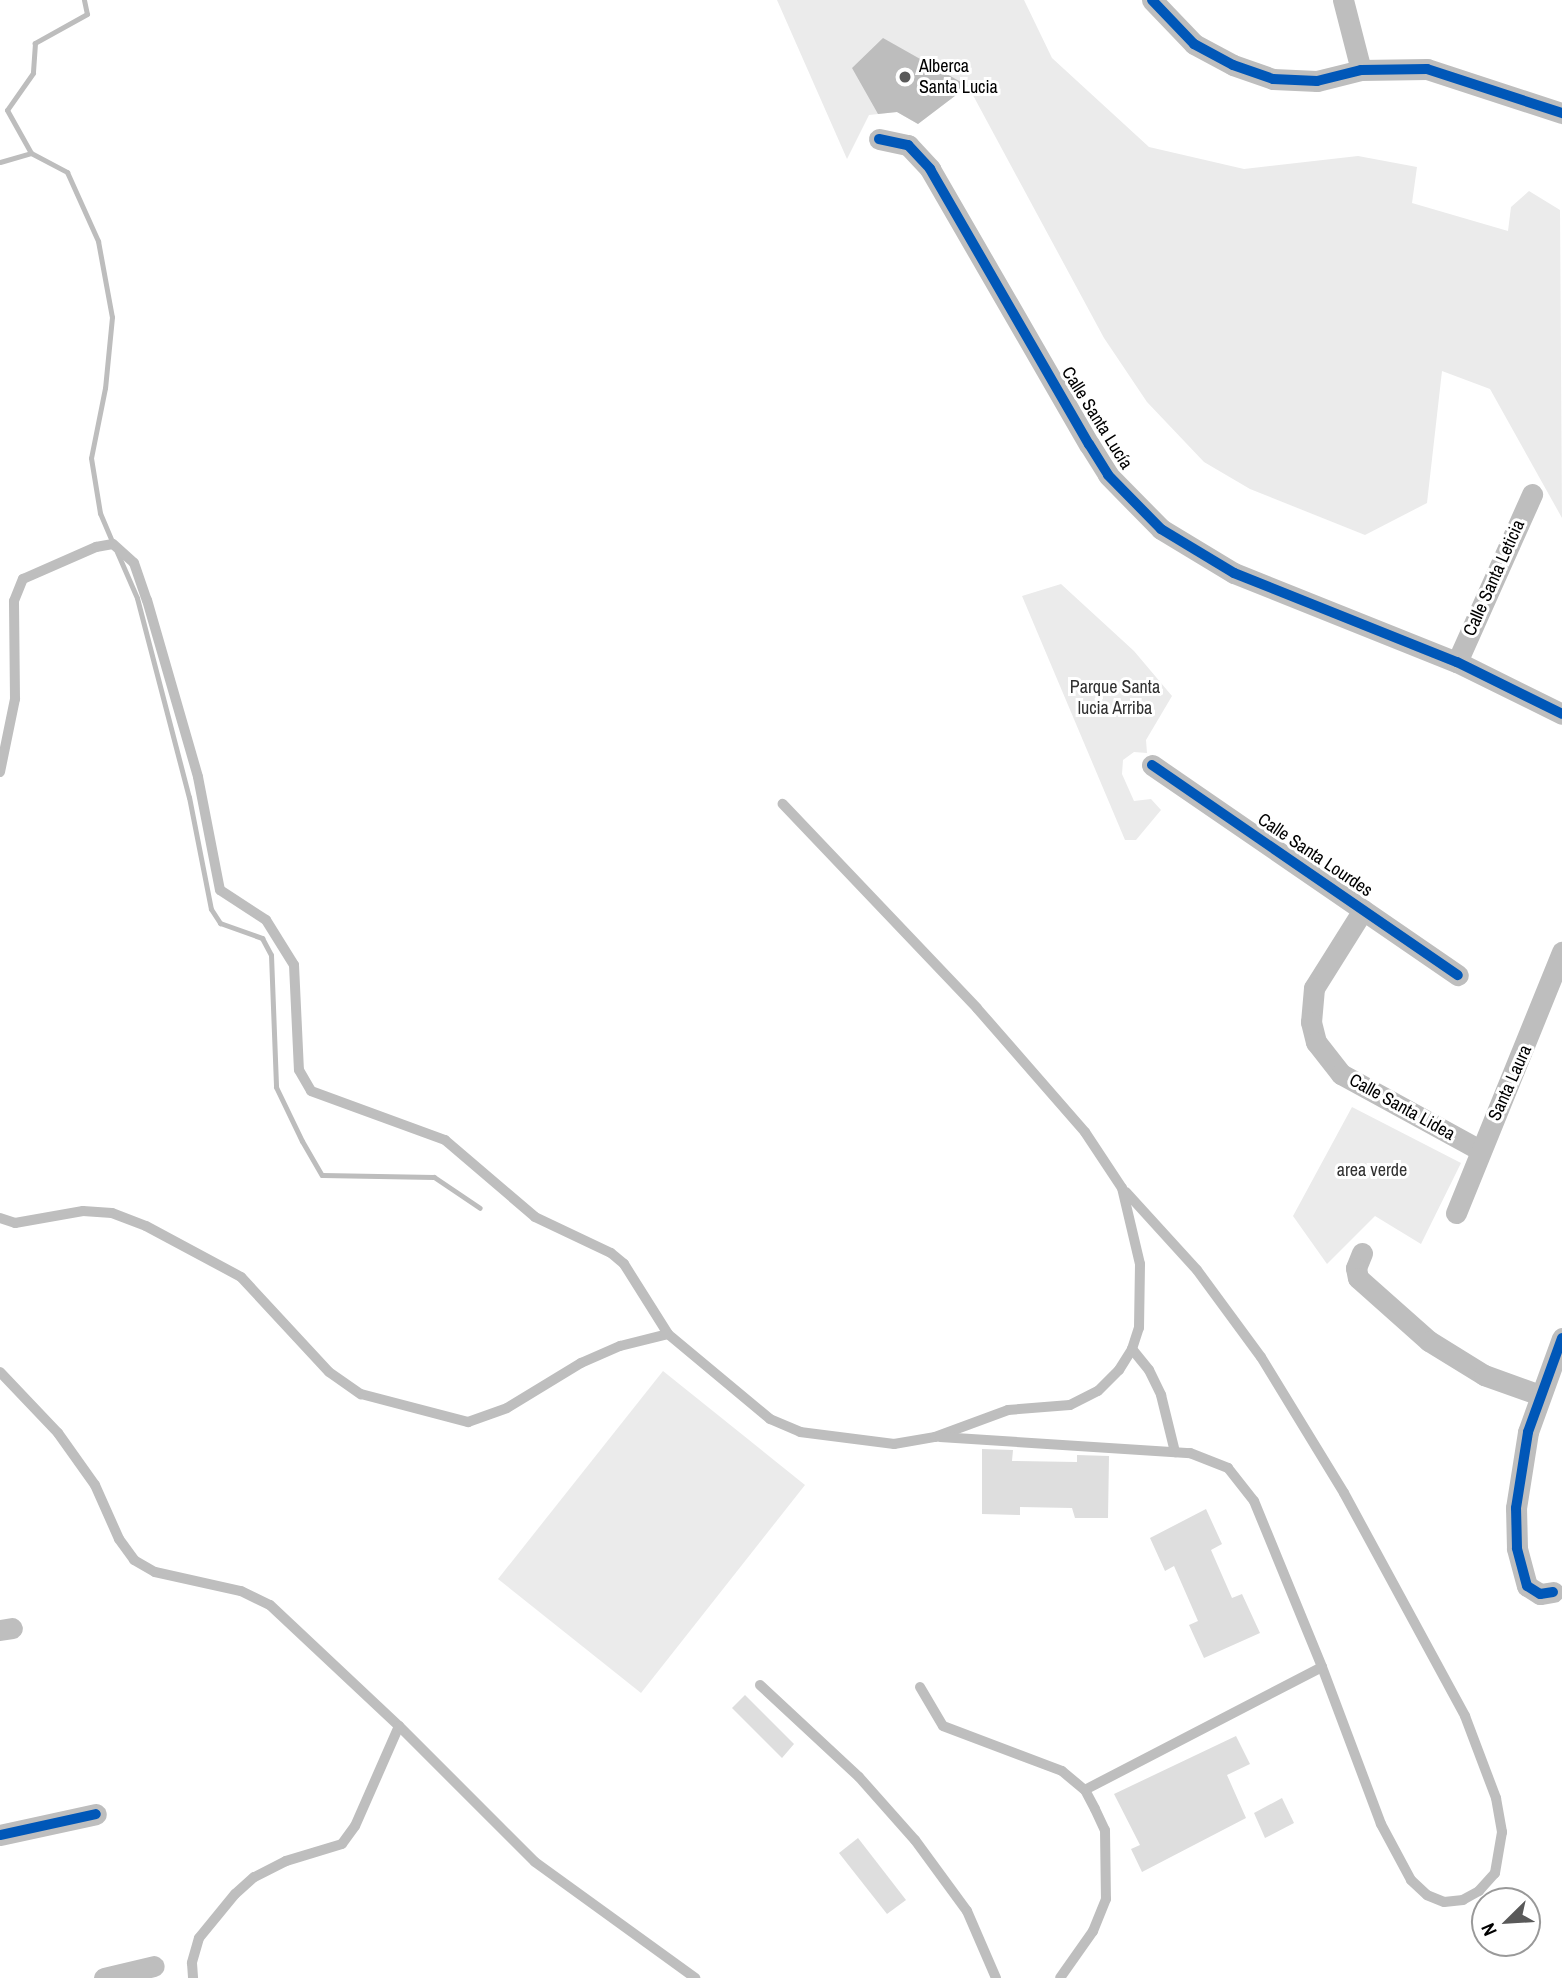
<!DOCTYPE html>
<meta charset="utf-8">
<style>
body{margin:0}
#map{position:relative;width:1562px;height:1978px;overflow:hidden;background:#fff;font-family:"Archivo Narrow",sans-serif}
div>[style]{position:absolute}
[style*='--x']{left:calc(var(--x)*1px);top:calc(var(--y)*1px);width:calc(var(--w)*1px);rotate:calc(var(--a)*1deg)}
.green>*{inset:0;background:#ebebeb}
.water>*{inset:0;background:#bdbdbd}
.stream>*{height:5px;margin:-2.5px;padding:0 2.5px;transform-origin:2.5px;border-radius:2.5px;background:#bdbdbd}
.building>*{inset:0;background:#dedede}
.lane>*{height:10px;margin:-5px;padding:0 5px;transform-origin:5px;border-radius:5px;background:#bebebe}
.street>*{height:21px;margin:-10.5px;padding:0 10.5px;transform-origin:10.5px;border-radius:10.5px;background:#bebebe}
.cycleway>*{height:10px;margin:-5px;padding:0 5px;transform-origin:5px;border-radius:5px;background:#0057b8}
.dots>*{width:19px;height:19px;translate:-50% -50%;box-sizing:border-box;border:4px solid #fff;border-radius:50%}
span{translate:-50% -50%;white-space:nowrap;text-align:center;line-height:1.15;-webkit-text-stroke:6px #fff;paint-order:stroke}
.poi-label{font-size:18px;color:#000}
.left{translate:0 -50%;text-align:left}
.street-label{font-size:18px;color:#000}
.park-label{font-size:18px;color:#313131}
.north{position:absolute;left:1471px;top:1887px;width:70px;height:70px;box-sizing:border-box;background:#fff;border:2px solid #999;border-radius:50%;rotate:246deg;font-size:19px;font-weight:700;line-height:28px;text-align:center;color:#000}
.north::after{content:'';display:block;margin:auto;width:24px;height:32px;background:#595959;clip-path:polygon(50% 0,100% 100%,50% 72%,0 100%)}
</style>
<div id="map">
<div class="green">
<div style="clip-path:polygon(777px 0,1024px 0,1052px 58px,1149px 147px,1244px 169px,1358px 156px,1417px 167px,1412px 203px,1508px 231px,1511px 207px,1529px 191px,1560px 210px,1562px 518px,1490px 389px,1442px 371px,1427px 503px,1365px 535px,1250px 489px,1204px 462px,1147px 402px,1104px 338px,968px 86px,918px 124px,897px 112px,869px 115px,847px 159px)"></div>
<div style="clip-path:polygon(1061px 584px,1134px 651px,1172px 696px,1146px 740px,1147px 753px,1134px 752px,1123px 760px,1122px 774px,1134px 801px,1151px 799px,1161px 810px,1136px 840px,1125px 840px,1022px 596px)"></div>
<div style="clip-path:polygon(1352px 1107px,1461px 1163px,1421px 1244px,1375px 1216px,1327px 1264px,1293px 1216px)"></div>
<div style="clip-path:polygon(663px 1371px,805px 1485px,641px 1693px,498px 1579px)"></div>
</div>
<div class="water">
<div style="clip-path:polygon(883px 38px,968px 86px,918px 124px,897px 112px,878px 114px,852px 68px)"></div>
</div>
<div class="stream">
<div style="--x:84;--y:0;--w:14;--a:78"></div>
<div style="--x:87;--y:14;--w:60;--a:150.9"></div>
<div style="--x:35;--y:43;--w:30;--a:94"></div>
<div style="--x:33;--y:73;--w:45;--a:125.1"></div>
<div style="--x:7;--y:110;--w:49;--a:60.8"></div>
<div style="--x:31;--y:153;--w:41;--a:27.8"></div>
<div style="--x:67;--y:172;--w:76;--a:65.8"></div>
<div style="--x:98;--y:241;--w:77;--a:79.6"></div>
<div style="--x:112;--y:317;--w:71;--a:95.6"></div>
<div style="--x:105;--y:388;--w:71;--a:101.3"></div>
<div style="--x:91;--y:458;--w:56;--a:80.7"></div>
<div style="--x:100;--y:513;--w:33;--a:67"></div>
<div style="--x:0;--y:162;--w:32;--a:-16"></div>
<div style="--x:117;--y:552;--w:50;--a:66.5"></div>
<div style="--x:137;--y:598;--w:206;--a:75.4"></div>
<div style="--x:189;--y:797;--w:114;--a:78.9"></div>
<div style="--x:211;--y:909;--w:17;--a:57"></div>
<div style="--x:220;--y:923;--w:45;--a:19.7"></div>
<div style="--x:262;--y:938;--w:19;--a:62"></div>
<div style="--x:271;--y:955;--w:132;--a:87.8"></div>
<div style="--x:276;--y:1087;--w:60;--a:64.3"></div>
<div style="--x:302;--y:1141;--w:39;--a:60"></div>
<div style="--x:322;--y:1175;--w:112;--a:1"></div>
<div style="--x:434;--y:1177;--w:55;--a:34"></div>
</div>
<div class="building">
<div style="clip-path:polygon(982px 1449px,1013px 1450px,1012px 1461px,1077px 1462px,1077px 1455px,1109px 1456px,1108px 1518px,1075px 1518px,1072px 1508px,1020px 1507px,1020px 1515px,982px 1514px)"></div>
<div style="clip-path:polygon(1206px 1509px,1222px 1544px,1211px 1550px,1232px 1598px,1242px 1594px,1260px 1633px,1204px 1658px,1189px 1625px,1198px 1621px,1174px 1566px,1165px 1571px,1150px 1538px)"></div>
<div style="clip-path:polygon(745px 1695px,794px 1744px,782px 1758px,732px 1708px)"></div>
<div style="clip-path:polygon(1236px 1736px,1250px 1764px,1227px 1775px,1246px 1818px,1142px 1872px,1131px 1849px,1140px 1845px,1114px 1794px)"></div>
<div style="clip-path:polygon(1282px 1798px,1294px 1823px,1265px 1838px,1254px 1813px)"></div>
<div style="clip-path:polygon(858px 1838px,906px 1900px,887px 1914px,839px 1853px)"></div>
</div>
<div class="lane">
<div style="--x:0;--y:772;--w:75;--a:-78.4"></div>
<div style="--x:15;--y:699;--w:98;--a:-90.6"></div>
<div style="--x:14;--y:601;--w:24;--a:-68"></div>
<div style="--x:23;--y:579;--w:80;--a:-23.7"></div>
<div style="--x:96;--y:547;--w:17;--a:-10"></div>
<div style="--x:113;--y:544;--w:28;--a:42"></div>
<div style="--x:134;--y:563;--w:39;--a:71"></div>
<div style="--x:147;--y:600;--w:184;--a:73.9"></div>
<div style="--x:198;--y:777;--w:115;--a:79"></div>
<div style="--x:220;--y:890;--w:55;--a:33.1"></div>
<div style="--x:266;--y:920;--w:53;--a:58.1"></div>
<div style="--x:294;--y:965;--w:105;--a:87.3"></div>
<div style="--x:299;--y:1070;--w:24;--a:60"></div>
<div style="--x:311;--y:1091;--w:143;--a:20.1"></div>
<div style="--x:445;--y:1140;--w:118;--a:40.5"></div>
<div style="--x:535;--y:1217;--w:84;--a:25.3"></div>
<div style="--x:611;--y:1253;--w:17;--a:40"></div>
<div style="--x:624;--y:1264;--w:83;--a:57.8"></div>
<div style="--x:668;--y:1334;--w:133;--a:39.8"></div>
<div style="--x:770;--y:1419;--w:33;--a:23"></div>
<div style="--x:800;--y:1432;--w:95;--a:7.3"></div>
<div style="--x:894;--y:1444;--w:42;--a:-9.7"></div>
<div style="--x:935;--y:1437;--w:78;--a:-20.3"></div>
<div style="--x:1008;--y:1410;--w:62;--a:-4.6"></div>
<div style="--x:1070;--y:1405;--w:31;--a:-27"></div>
<div style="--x:1098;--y:1391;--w:30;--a:-45"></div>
<div style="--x:1119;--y:1370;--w:25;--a:-58"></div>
<div style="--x:1132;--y:1349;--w:22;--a:-72"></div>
<div style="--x:1139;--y:1328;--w:64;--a:-89.1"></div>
<div style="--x:1140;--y:1264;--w:78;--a:-103.3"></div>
<div style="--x:1122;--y:1188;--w:67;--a:-123.5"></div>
<div style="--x:1085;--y:1132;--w:164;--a:-131.1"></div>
<div style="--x:977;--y:1008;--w:282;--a:-133.6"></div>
<div style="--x:1126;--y:1192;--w:105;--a:47.7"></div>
<div style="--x:1197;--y:1270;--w:108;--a:53.7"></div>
<div style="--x:1261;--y:1357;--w:159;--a:58.6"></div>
<div style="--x:1344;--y:1493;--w:254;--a:61.5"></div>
<div style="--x:1465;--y:1716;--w:88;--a:69.3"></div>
<div style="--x:1496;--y:1798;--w:35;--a:80"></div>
<div style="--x:1502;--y:1832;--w:42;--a:99.7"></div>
<div style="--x:1495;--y:1873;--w:24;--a:132"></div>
<div style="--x:1479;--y:1891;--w:18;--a:151"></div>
<div style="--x:1463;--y:1900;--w:19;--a:174"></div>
<div style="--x:1444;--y:1902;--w:18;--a:-158"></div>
<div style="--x:1427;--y:1895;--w:22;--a:-137"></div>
<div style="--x:1411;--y:1880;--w:64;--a:-118.2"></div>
<div style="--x:1381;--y:1824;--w:168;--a:-110.6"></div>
<div style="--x:0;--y:1218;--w:16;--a:18"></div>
<div style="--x:15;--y:1223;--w:69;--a:-10"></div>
<div style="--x:83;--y:1211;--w:29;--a:4"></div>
<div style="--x:112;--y:1213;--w:36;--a:21"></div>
<div style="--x:146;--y:1226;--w:108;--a:28.2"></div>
<div style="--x:241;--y:1277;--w:129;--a:47.2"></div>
<div style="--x:329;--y:1372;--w:39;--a:35"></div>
<div style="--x:361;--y:1394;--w:111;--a:14.7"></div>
<div style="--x:468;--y:1422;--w:41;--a:-19.7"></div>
<div style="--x:507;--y:1408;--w:87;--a:-31.3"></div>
<div style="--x:581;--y:1363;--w:43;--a:-23.6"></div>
<div style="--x:620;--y:1346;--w:49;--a:-14"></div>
<div style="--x:1132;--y:1349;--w:27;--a:51"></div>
<div style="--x:1149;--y:1370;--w:28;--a:64"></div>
<div style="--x:1161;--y:1395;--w:59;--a:76.2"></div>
<div style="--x:0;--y:1372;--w:84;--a:46.4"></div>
<div style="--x:58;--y:1433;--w:64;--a:54.6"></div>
<div style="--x:95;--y:1485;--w:59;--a:66"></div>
<div style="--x:119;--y:1539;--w:26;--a:54"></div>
<div style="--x:134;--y:1560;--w:24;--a:30"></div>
<div style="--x:155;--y:1572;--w:88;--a:12.5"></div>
<div style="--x:241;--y:1591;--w:32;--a:26"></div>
<div style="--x:270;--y:1605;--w:177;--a:43.2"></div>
<div style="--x:399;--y:1726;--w:109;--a:113.7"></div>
<div style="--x:355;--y:1826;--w:22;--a:126"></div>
<div style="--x:342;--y:1844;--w:59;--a:163.1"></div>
<div style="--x:286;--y:1861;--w:36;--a:153"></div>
<div style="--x:254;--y:1877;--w:25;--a:138"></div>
<div style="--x:235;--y:1894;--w:57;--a:129.3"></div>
<div style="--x:199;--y:1938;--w:26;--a:106"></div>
<div style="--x:192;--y:1963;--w:15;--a:86"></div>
<div style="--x:940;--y:1437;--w:251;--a:3.7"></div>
<div style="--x:1190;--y:1453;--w:41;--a:21.5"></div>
<div style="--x:1228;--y:1468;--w:42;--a:51.8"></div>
<div style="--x:1254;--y:1501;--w:179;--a:67.7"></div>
<div style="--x:1322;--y:1667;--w:267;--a:152.6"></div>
<div style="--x:760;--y:1685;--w:135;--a:42.9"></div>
<div style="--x:859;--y:1777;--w:84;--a:48.4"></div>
<div style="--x:915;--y:1840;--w:88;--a:53.8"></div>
<div style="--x:967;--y:1911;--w:73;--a:66.6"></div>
<div style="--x:920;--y:1687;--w:45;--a:59.5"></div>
<div style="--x:943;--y:1726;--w:127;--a:20.7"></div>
<div style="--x:1062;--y:1771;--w:30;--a:40"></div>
<div style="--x:1085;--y:1790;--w:21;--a:62"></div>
<div style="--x:1095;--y:1809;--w:23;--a:65"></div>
<div style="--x:1105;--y:1830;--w:69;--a:89.2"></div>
<div style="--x:1106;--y:1899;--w:35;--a:112"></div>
<div style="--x:1093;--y:1931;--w:57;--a:125.1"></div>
<div style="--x:399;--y:1726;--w:192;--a:45"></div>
<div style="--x:535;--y:1862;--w:198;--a:35.9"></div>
</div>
<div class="street">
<div style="--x:1152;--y:0;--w:61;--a:46.3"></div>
<div style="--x:1194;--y:44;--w:44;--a:28.3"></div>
<div style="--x:1233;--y:65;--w:42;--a:19.3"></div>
<div style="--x:1273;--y:79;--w:44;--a:2.6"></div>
<div style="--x:1317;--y:81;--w:45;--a:-14"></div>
<div style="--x:1361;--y:70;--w:66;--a:-0.9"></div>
<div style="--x:1427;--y:69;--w:142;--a:18.1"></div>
<div style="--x:1343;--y:0;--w:72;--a:75.6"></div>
<div style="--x:879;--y:139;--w:30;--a:12"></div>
<div style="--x:908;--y:145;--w:33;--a:47"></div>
<div style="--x:930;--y:169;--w:318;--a:60"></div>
<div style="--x:1089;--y:444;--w:36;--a:58"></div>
<div style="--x:1108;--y:475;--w:76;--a:45.5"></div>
<div style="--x:1161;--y:529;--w:85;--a:31.1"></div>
<div style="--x:1234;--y:573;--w:240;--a:21.8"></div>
<div style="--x:1457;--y:662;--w:117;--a:26.3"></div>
<div style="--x:1457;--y:662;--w:184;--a:-65.9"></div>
<div style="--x:1152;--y:765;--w:371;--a:34.5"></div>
<div style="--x:1363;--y:910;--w:92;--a:122.1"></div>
<div style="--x:1314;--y:988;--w:34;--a:95"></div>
<div style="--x:1311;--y:1022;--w:21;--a:76"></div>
<div style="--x:1316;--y:1042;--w:41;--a:52"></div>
<div style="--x:1341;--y:1074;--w:158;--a:28.7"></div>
<div style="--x:1456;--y:1213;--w:282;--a:-67.9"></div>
<div style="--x:1362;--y:1253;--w:16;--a:112"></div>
<div style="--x:1356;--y:1268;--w:10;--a:79"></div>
<div style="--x:1358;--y:1278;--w:95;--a:41.6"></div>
<div style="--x:1429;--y:1341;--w:65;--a:31.7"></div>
<div style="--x:1484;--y:1375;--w:59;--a:19.7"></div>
<div style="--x:1553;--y:1592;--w:13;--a:171"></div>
<div style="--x:1540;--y:1594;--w:15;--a:-148"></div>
<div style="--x:1527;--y:1586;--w:39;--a:-105"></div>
<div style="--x:1517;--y:1548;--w:40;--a:-91.4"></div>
<div style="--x:1516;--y:1508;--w:77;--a:-81"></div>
<div style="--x:1528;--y:1432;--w:100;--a:-70.1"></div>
<div style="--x:0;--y:1630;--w:12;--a:-9"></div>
<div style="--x:0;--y:1835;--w:98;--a:-12.3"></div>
<div style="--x:104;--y:1978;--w:51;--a:-13.5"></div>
</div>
<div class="cycleway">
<div style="--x:1152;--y:0;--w:61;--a:46.3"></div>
<div style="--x:1194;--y:44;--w:44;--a:28.3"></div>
<div style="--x:1233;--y:65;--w:42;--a:19.3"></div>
<div style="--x:1273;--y:79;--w:44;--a:2.6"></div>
<div style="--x:1317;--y:81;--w:45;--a:-14"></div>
<div style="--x:1361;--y:70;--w:66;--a:-0.9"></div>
<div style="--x:1427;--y:69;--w:142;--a:18.1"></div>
<div style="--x:879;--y:139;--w:30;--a:12"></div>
<div style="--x:908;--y:145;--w:33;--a:47"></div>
<div style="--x:930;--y:169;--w:318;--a:60"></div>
<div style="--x:1089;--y:444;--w:36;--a:58"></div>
<div style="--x:1108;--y:475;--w:76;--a:45.5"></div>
<div style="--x:1161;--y:529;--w:85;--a:31.1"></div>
<div style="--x:1234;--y:573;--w:240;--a:21.8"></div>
<div style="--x:1457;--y:662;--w:117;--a:26.3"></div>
<div style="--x:1152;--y:765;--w:371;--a:34.5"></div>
<div style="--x:1553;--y:1592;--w:13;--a:171"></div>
<div style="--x:1540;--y:1594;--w:15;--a:-148"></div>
<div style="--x:1527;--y:1586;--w:39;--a:-105"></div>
<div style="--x:1517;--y:1548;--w:40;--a:-91.4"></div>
<div style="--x:1516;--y:1508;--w:77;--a:-81"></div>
<div style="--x:1528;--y:1432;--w:100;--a:-70.1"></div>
<div style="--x:0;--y:1835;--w:98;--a:-12.3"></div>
</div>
<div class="dots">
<div style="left:905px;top:77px;background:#595959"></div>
</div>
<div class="poi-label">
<span class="left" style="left:919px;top:77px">Alberca<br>Santa Lucia</span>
</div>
<div class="street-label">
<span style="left:1097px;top:418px;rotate:58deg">Calle Santa Lucía</span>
<span style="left:1494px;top:578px;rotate:-66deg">Calle Santa Leticia</span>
<span style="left:1315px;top:855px;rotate:34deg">Calle Santa Lourdes</span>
<span style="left:1510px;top:1083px;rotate:-66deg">Santa Laura</span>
<span style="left:1402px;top:1107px;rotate:29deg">Calle Santa Lidea</span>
</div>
<div class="park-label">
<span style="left:1115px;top:698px">Parque Santa<br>lucia Arriba</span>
<span style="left:1372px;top:1170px">area verde</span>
</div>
<div class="north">N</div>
</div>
